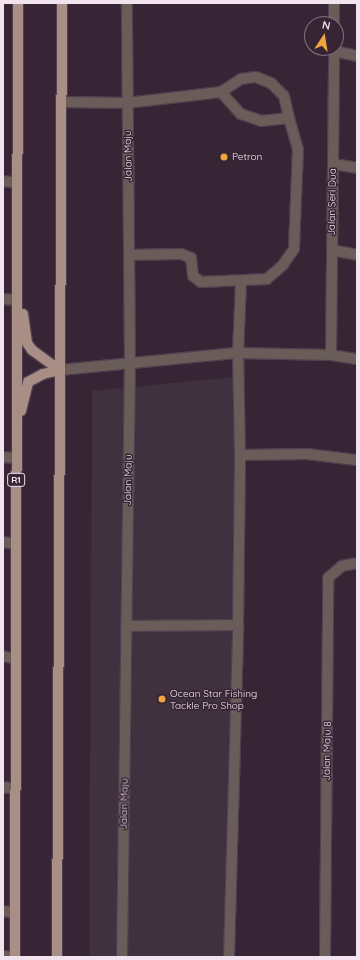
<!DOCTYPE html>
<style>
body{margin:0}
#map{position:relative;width:360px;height:960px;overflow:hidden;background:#372435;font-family:Quicksand,sans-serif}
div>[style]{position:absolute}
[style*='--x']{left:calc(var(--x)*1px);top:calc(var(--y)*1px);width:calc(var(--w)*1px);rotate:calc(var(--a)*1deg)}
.commercial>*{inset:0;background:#3f313e}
.roads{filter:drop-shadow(1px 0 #513f4f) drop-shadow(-1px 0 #513f4f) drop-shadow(0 1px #513f4f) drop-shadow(0 -1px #513f4f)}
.lane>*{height:10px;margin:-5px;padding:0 5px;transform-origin:5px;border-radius:5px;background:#6a5d59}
.street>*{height:10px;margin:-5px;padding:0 5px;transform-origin:5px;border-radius:5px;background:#6a5d59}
.primary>*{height:10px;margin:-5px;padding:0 5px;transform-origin:5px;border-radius:5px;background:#a98e85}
.dots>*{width:11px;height:11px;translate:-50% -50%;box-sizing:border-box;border:2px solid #372435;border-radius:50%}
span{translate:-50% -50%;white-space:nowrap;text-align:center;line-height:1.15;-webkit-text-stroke:3px #372435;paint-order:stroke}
.shield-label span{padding:1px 3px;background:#372435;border:1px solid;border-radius:3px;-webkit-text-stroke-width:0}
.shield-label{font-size:9px;color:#f1e4ef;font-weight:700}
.street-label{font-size:10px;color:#f1e4ef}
.poi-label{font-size:10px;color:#f1e4ef}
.left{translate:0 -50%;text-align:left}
.frame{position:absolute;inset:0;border:4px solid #f1e4ef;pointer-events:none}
.north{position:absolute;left:304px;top:16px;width:40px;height:40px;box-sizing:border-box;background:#372435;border:1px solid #81717f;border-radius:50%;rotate:12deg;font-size:11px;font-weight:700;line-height:16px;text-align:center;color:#f1e4ef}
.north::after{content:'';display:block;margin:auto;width:14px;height:18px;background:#efa73d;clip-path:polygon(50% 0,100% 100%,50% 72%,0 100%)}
</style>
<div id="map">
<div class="commercial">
<div style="clip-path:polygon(243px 376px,234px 957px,89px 957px,92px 391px)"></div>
</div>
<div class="roads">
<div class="lane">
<div style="--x:334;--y:51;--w:24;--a:12"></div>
<div style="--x:221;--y:92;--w:24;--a:-33"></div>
<div style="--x:241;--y:79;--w:15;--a:-8"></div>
<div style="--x:256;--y:77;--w:16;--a:22"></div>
<div style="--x:271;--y:83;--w:18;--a:45"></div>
<div style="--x:284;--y:96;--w:23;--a:77"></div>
<div style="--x:127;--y:103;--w:95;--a:-6.7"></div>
<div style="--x:221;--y:92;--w:30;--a:48"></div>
<div style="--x:241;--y:114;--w:21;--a:19"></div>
<div style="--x:261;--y:121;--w:28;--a:-6"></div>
<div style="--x:289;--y:118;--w:32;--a:74"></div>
<div style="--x:298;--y:149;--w:100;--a:92.3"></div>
<div style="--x:294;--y:249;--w:19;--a:125"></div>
<div style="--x:283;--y:265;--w:21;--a:139"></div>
<div style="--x:267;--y:279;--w:66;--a:177.4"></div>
<div style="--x:201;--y:282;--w:10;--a:-143"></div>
<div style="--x:193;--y:276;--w:18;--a:-96"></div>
<div style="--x:191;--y:258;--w:11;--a:-158"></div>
<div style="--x:181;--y:254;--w:52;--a:178.9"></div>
<div style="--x:332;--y:250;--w:25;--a:11"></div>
<div style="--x:240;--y:455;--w:67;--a:-0.9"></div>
<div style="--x:307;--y:454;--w:50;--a:6.8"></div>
<div style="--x:126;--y:626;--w:112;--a:-0.5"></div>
<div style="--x:3;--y:787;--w:12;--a:9"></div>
<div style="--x:229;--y:957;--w:332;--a:-88.4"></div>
<div style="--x:238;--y:625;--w:170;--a:-89.3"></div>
<div style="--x:240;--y:455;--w:102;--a:-91.1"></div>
<div style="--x:238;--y:353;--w:72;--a:-87.6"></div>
</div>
<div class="street">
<div style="--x:334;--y:24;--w:21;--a:-90"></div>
<div style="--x:62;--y:102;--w:65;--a:0.9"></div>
<div style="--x:333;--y:164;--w:24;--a:9"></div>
<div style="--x:3;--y:181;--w:14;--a:8"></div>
<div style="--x:3;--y:299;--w:14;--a:4"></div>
<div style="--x:331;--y:355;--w:307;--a:-89.4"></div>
<div style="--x:60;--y:370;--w:179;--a:-5.5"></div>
<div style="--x:238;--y:353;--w:93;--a:1.2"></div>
<div style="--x:331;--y:355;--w:26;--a:9"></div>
<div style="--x:3;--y:457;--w:13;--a:4"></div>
<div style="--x:3;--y:542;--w:13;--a:9"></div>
<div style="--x:3;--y:656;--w:13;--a:13"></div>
<div style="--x:3;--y:911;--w:12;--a:9"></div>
<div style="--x:3;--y:956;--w:10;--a:6"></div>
<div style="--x:122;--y:957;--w:593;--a:-89.23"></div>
<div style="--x:130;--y:364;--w:361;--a:-90.5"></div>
<div style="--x:325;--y:957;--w:379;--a:-89.5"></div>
<div style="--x:328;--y:578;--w:18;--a:-41"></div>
<div style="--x:342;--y:566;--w:15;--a:-11"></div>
</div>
<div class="primary">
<div style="--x:23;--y:314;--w:29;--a:82"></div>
<div style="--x:27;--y:343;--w:9;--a:54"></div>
<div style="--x:32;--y:350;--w:34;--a:36"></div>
<div style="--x:21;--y:411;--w:30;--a:-76"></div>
<div style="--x:28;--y:382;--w:17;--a:-28"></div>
<div style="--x:43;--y:374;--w:17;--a:-13"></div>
<div style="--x:15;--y:957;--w:954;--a:-89.82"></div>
<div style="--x:57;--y:957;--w:954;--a:-89.7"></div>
</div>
</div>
<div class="dots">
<div style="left:224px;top:157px;background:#efa73d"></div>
<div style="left:162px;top:699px;background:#efa73d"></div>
</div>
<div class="shield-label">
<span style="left:16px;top:480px">R1</span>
</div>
<div class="street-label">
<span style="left:128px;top:156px;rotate:-91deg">Jalan Maju</span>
<span style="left:332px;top:202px;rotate:-89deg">Jalan Seri Dua</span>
<span style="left:128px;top:480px;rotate:-89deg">Jalan Maju</span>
<span style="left:327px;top:751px;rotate:-89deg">Jalan Maju 8</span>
<span style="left:124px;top:804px;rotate:-89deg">Jalan Maju</span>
</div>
<div class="poi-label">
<span class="left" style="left:232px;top:157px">Petron</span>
<span class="left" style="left:170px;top:699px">Ocean Star Fishing<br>Tackle Pro Shop</span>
</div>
<div class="frame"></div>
<div class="north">N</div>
</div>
